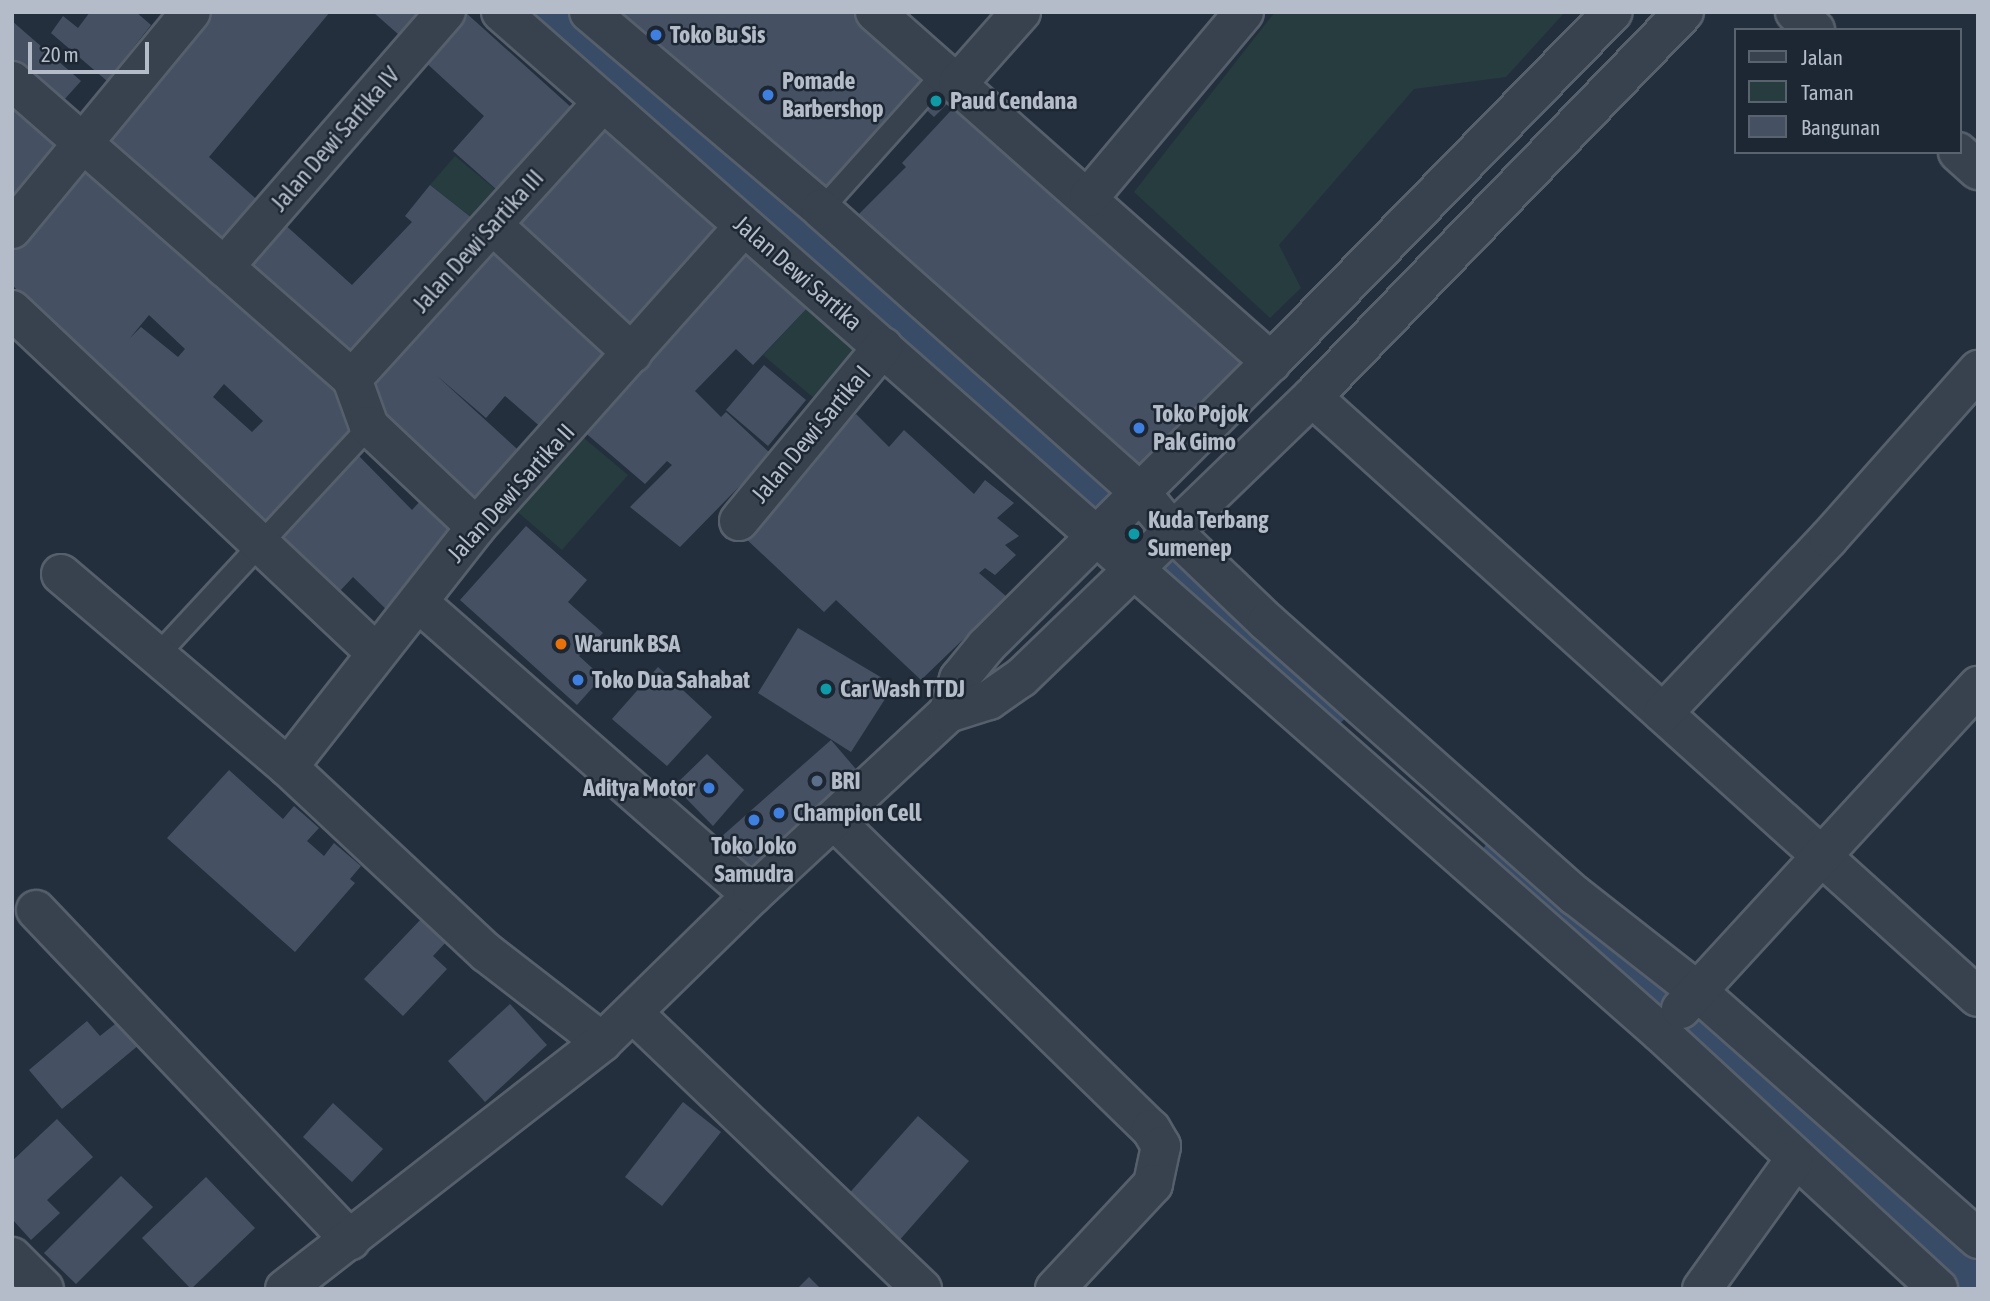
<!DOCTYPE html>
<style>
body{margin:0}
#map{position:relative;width:1990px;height:1301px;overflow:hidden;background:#242f3e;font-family:"Asap Condensed",sans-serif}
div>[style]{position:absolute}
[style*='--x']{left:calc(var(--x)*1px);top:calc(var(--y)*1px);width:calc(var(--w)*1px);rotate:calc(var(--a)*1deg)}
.green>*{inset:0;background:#263c3f}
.river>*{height:74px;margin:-37px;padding:0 37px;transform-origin:37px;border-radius:37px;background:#394c67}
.building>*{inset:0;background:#455162}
.roads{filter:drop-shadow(2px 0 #565f6c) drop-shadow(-2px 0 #565f6c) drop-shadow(0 2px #565f6c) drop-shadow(0 -2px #565f6c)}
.service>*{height:21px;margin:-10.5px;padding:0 10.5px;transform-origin:10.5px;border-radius:10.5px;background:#38414e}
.minor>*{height:38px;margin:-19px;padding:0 19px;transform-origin:19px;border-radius:19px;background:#38414e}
.dots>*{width:19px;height:19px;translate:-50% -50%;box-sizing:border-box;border:4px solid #1d2633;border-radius:50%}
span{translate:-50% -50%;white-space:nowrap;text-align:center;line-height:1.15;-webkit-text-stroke:5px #1d2633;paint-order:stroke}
.poi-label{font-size:24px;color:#b4bcc9;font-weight:700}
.left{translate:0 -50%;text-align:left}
.right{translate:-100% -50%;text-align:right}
.street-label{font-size:24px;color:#b4bcc9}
.frame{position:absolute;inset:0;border:14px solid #b4bcc9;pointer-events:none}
.legend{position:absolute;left:1734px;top:28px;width:228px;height:126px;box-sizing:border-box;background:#1d2633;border:2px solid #59626f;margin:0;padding:9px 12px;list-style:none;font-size:21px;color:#b4bcc9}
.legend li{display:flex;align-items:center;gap:14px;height:35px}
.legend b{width:35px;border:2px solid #59626f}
.scale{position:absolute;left:28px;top:42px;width:121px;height:32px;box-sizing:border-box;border:4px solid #b4bcc9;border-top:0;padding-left:9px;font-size:21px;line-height:24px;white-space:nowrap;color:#b4bcc9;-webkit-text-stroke:5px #1d2633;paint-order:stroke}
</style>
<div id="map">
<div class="green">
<div style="clip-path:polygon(1275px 12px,1565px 12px,1506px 77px,1414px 89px,1279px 245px,1301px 288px,1270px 318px,1134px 192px)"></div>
<div style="clip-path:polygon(455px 156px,506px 198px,482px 226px,430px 185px)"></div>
<div style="clip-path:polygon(812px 303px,865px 352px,822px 405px,763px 355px)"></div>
<div style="clip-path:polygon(578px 433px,628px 475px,562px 550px,513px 508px)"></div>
</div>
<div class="river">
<div style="--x:537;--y:12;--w:744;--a:40.58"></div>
<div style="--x:1172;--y:563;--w:196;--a:41.3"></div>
<div style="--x:1516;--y:866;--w:618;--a:41.66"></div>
</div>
<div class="building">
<div style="clip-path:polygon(90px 12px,136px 12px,151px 25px,107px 81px,51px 33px,63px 16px,78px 28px)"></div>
<div style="clip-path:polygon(206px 12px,330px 12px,209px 157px,262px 204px,219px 252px,101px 145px)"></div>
<div style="clip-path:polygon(373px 12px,430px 12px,407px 42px)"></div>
<div style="clip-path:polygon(465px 12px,582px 117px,506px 198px,453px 151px,484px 116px,422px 59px)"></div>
<div style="clip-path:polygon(614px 12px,855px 12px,933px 81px,828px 192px)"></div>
<div style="clip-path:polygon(12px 21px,81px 81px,54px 111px,12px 73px)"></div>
<div style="clip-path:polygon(938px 86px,953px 98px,934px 117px,920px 104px)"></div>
<div style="clip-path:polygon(958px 103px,1246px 360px,1139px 468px,1012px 350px,856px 217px,906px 167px,902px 163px)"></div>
<div style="clip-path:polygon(20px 104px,73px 153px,12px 220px,12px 113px)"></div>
<div style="clip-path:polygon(601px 120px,722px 235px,630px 337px,508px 224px)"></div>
<div style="clip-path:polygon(evenodd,85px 162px,313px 367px,357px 416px,359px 425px,265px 528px,12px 285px,12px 248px,85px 162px,149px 315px,185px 349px,178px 357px,141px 327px,130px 338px,149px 315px,85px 162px,224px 384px,263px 421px,252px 432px,213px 397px,224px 384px)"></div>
<div style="clip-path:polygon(430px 185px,482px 226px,356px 367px,246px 266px,283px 223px,352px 285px,412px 222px,405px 216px)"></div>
<div style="clip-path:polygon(748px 243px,812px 303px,753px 365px,736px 349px,695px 391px,721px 417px,726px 412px,771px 454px,680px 547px,630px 507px,672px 465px,667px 461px,645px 484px,582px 430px)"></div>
<div style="clip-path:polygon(495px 244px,620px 355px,551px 436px,505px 396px,486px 418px,436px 375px,527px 458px,478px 511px,363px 400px)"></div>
<div style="clip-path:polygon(764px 365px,806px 400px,768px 446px,726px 410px)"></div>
<div style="clip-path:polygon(856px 414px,889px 447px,904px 430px,974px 494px,985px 480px,1014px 503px,997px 518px,1019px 536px,1005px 545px,1016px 555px,995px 575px,985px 568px,979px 573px,1007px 597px,921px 680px,836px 600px,824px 612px,743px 536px)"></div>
<div style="clip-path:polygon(356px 453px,412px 510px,422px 499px,460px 535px,392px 615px,353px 577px,339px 592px,278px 537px)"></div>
<div style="clip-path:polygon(526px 526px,587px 580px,568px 602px,603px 633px,579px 656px,602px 677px,577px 705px,460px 600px)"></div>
<div style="clip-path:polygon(798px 628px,894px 685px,851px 752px,758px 693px)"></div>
<div style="clip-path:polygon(658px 667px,712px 717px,667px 766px,612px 719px)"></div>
<div style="clip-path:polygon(831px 740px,861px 775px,752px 868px,721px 837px)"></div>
<div style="clip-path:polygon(707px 754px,744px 790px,713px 826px,674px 786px)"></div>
<div style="clip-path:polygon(229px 770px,283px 819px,294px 806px,319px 828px,307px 841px,324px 856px,334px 843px,361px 866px,350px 879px,355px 883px,295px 952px,167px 838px)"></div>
<div style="clip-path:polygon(423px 917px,448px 940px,433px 956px,447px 969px,403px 1016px,364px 979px)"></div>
<div style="clip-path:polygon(510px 1004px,547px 1045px,485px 1102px,448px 1061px)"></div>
<div style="clip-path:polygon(120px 1020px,140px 1044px,62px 1109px,29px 1070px,87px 1021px,100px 1036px)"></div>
<div style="clip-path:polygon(683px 1102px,721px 1132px,662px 1206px,625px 1177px)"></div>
<div style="clip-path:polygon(333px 1103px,383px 1149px,352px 1182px,303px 1137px)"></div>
<div style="clip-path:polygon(918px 1116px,969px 1161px,897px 1243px,845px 1198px)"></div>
<div style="clip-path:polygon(57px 1119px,93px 1157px,47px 1200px,60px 1213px,31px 1240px,12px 1219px,12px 1161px)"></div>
<div style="clip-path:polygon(121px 1176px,153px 1207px,76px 1284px,44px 1253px)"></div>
<div style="clip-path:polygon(206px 1177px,255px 1228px,191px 1289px,142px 1238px)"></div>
<div style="clip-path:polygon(809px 1277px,821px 1289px,797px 1289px)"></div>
</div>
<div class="roads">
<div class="service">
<div style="--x:821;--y:209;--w:186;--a:-48.1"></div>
<div style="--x:155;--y:657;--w:315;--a:-47.2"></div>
</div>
<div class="minor">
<div style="--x:501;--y:12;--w:1545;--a:41.35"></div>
<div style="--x:1661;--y:1033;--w:377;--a:42.7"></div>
<div style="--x:589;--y:12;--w:304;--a:40.3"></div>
<div style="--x:821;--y:209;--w:425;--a:41.6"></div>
<div style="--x:1139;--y:491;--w:53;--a:50.3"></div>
<div style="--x:1173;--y:532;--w:130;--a:43.8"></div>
<div style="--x:1267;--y:622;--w:413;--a:41.6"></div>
<div style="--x:1576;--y:896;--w:154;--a:38.1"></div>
<div style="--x:1697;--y:991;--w:375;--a:41.4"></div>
<div style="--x:875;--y:12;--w:529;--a:41.47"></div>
<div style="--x:1795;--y:12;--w:27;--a:42"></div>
<div style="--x:12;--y:81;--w:452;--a:41.2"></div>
<div style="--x:352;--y:379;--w:50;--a:70.1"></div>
<div style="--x:369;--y:426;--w:147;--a:43.3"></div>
<div style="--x:958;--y:83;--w:95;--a:-48.4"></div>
<div style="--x:1958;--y:152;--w:27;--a:42"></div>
<div style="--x:1089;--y:197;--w:241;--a:-50"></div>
<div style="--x:494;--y:226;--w:188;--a:42.6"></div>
<div style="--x:12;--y:229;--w:281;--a:-50.5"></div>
<div style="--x:224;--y:267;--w:338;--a:-49"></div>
<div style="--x:12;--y:310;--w:499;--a:43.3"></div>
<div style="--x:352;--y:379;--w:374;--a:-47.8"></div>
<div style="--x:1312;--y:397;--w:896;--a:42.02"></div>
<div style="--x:739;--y:521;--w:226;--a:-50.4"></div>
<div style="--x:61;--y:574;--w:298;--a:40.4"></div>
<div style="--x:288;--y:767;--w:272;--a:43.1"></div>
<div style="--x:487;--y:953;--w:145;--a:37.7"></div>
<div style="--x:418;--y:602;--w:444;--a:41.3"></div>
<div style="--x:948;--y:713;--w:36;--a:-72"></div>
<div style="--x:959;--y:679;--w:43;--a:-50.7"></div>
<div style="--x:986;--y:646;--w:402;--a:-44.9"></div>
<div style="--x:1271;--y:362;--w:489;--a:-45.7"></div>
<div style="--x:1663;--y:713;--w:241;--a:-46.5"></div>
<div style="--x:1829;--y:538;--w:225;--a:-48.4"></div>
<div style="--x:288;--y:767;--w:305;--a:-51.9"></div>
<div style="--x:476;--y:527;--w:402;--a:-48.3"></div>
<div style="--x:835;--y:821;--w:441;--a:44.3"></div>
<div style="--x:1151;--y:1129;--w:20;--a:60"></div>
<div style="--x:1161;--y:1146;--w:39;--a:102"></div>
<div style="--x:1153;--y:1184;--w:144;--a:133"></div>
<div style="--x:36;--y:910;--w:456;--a:46.4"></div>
<div style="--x:1681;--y:1009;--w:439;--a:-47.4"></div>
<div style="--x:633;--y:1013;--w:400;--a:43.7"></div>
<div style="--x:12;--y:1257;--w:45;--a:45"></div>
<div style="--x:285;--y:1289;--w:402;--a:-37.9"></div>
<div style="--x:602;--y:1042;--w:210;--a:-44.4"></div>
<div style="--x:752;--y:895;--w:267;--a:-42.9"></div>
<div style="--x:948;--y:713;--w:43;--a:-17.6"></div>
<div style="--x:989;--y:700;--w:39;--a:-35"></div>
<div style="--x:1021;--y:678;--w:405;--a:-44"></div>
<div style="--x:1312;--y:397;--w:535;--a:-45.98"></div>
<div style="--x:1702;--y:1289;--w:158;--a:-54.3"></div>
</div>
</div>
<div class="dots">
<div style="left:656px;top:35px;background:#3f7fe0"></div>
<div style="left:768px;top:95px;background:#3f7fe0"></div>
<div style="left:936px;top:101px;background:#0f9aa8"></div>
<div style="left:1139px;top:428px;background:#3f7fe0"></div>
<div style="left:1134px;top:534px;background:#0f9aa8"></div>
<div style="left:561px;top:644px;background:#e8710a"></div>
<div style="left:578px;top:680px;background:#3f7fe0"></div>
<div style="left:826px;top:689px;background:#0f9aa8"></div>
<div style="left:817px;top:781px;background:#5c6f8a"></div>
<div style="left:709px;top:788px;background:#3f7fe0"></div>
<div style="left:779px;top:813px;background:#3f7fe0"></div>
<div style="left:754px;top:820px;background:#3f7fe0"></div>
</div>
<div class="poi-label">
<span class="left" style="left:670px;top:35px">Toko Bu Sis</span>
<span class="left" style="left:782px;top:95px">Pomade<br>Barbershop</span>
<span class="left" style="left:950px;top:101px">Paud Cendana</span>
<span class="left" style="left:1153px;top:428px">Toko Pojok<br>Pak Gimo</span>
<span class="left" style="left:1148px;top:534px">Kuda Terbang<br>Sumenep</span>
<span class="left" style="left:575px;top:644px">Warunk BSA</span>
<span class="left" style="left:592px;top:680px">Toko Dua Sahabat</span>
<span class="left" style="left:840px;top:689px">Car Wash TTDJ</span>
<span class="left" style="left:831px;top:781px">BRI</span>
<span class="right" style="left:695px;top:788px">Aditya Motor</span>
<span class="left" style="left:793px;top:813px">Champion Cell</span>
<span style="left:754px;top:860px">Toko Joko<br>Samudra</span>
</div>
<div class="street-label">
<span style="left:335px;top:139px;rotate:-49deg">Jalan Dewi Sartika IV</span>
<span style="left:478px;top:241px;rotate:-48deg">Jalan Dewi Sartika III</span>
<span style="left:798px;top:273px;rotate:41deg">Jalan Dewi Sartika</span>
<span style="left:811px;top:434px;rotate:-50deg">Jalan Dewi Sartika I</span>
<span style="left:511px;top:493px;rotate:-48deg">Jalan Dewi Sartika II</span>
</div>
<div class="frame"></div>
<ul class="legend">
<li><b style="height:9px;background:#38414e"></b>Jalan</li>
<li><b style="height:19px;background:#263c3f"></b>Taman</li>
<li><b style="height:19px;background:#455162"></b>Bangunan</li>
</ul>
<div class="scale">20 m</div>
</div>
